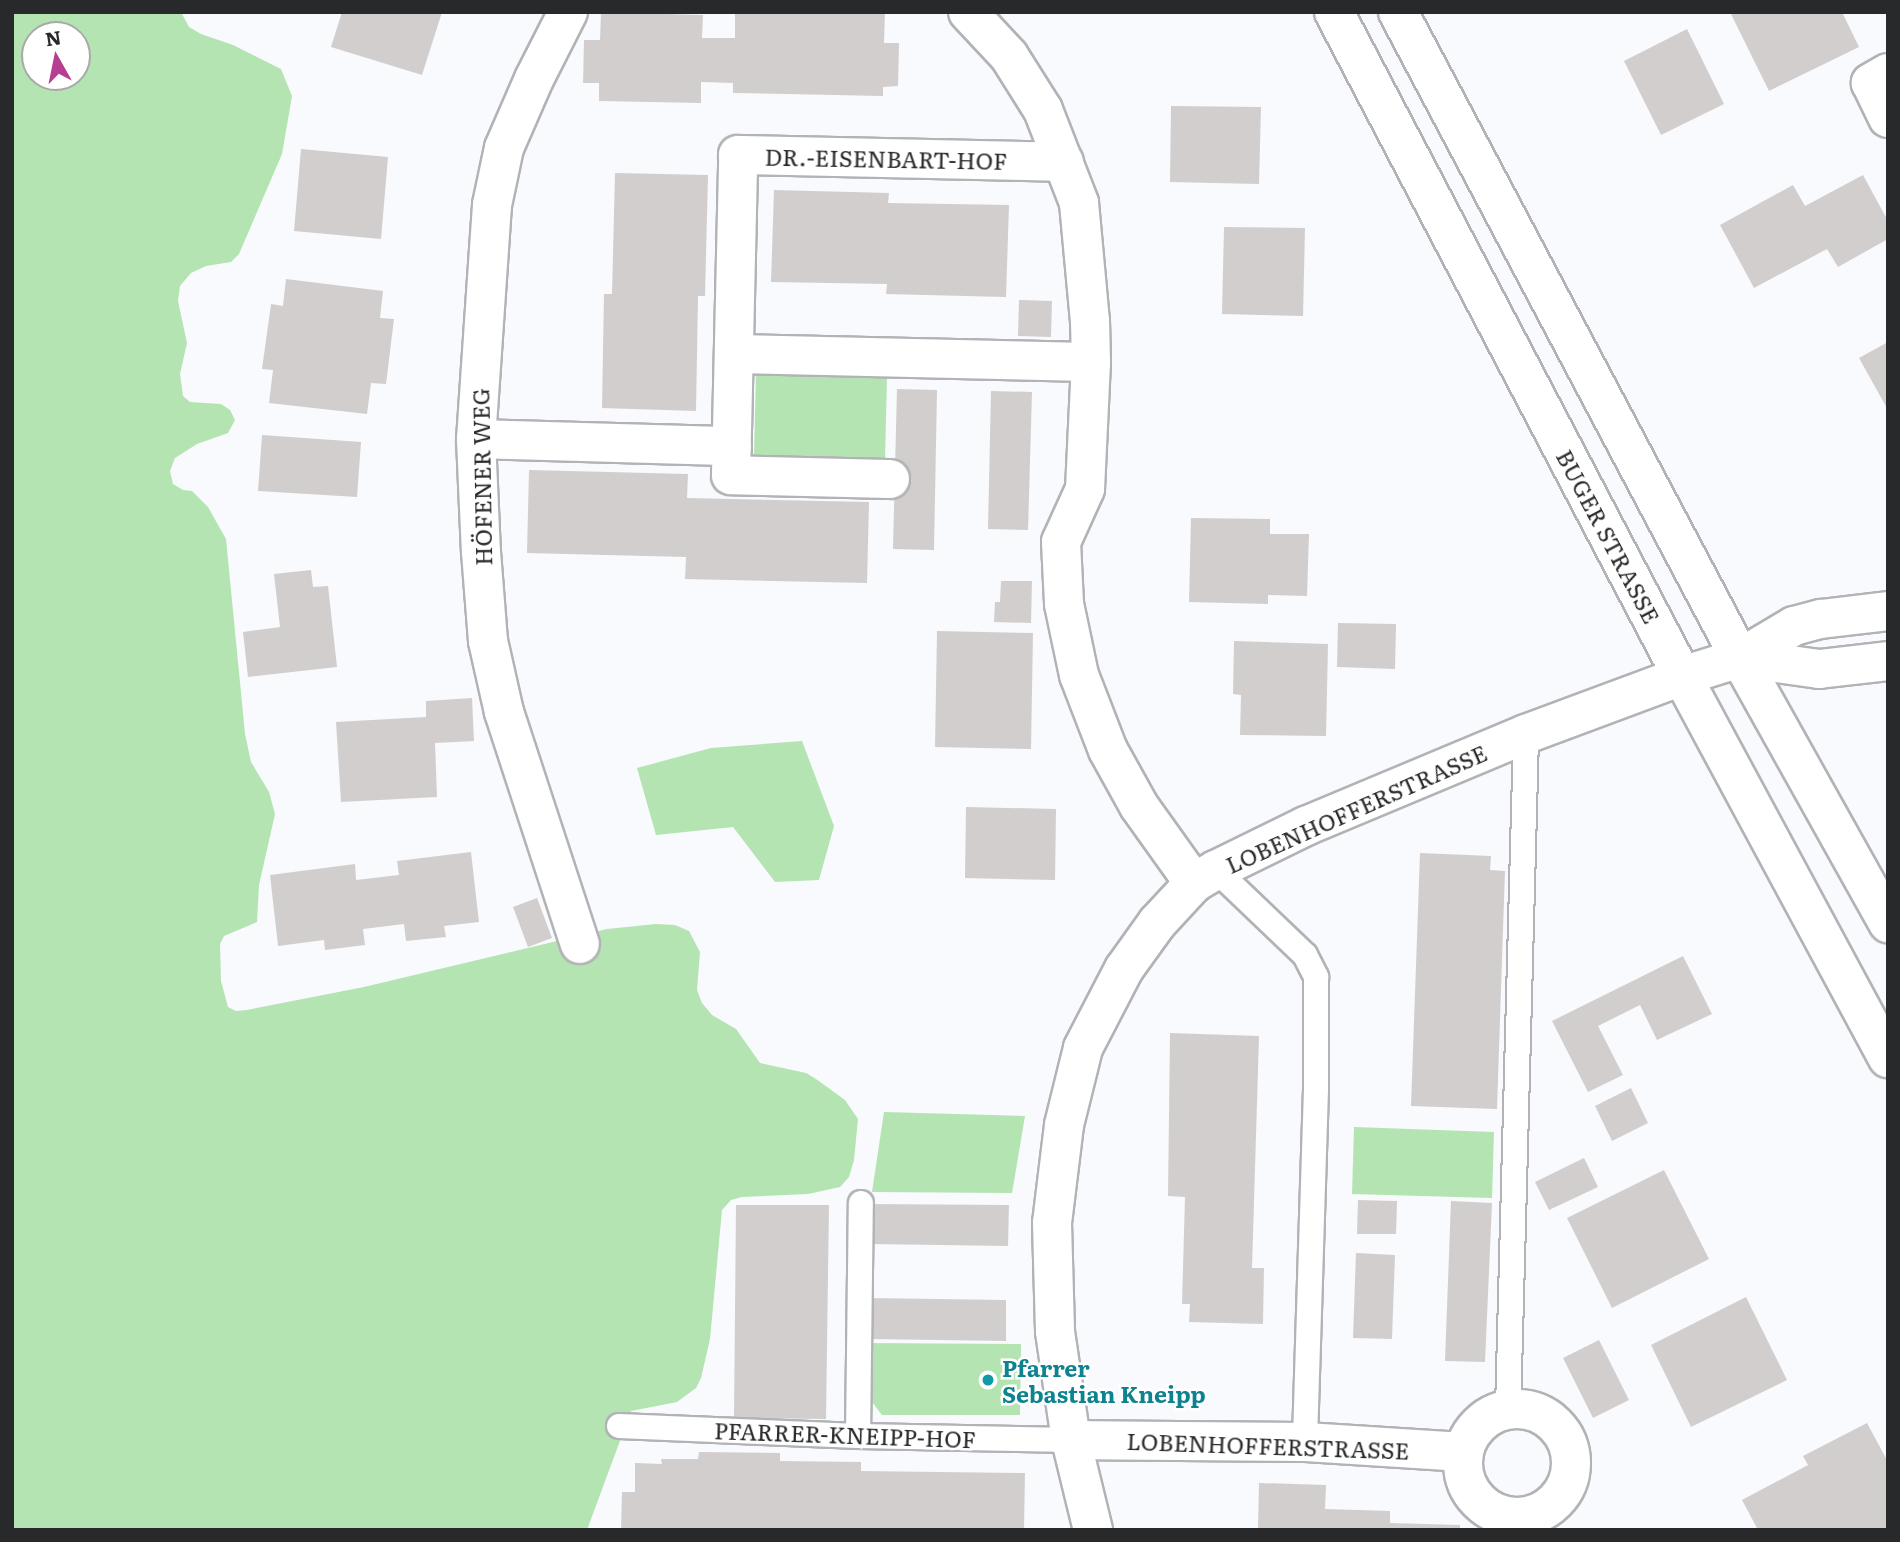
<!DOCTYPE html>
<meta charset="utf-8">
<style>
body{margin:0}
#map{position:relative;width:1900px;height:1542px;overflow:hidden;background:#f8fafd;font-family:Literata,serif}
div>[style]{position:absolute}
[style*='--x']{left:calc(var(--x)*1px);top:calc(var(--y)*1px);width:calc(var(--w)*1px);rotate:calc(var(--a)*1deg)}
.green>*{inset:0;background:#b3e4b1}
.building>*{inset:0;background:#d2cecd}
.roads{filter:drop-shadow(2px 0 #b1b3b6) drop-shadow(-2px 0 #b1b3b6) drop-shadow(0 2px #b1b3b6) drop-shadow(0 -2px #b1b3b6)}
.service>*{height:24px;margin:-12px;padding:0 12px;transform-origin:12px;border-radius:12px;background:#fff}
.minor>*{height:38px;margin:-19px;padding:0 19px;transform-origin:19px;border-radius:19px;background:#fff}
.minor>.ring{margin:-19px;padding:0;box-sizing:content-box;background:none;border:38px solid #fff;border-radius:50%}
.tertiary>*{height:38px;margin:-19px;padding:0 19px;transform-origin:19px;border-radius:19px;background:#fff}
.dots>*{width:19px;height:19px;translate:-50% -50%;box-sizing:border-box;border:4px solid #fff;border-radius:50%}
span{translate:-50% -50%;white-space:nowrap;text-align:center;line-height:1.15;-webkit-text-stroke:5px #fff;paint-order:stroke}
.street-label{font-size:23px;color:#28292a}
.culture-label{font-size:23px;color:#0d838f;font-weight:700}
.left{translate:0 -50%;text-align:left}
.frame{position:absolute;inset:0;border:14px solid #28292a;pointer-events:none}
.north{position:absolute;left:21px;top:21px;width:70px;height:70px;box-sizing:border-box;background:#fff;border:2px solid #a9a9aa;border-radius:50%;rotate:351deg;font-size:19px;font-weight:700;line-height:28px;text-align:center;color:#28292a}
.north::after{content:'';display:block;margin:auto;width:24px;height:32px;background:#b63f94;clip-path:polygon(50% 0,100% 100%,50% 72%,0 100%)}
</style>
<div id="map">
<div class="green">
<div style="clip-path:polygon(evenodd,12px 12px,181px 12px,189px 27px,201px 34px,233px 45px,281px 69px,292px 96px,282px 154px,239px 254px,231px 262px,206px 266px,191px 273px,180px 286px,178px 301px,187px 343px,180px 374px,183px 396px,190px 402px,221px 404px,230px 410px,235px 420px,228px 433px,197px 444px,175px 458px,170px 471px,173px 484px,183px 490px,192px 491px,208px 507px,226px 539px,245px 734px,251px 762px,269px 792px,275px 814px,259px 885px,257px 922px,224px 936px,220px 944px,221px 981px,228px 1007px,236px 1011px,247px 1010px,364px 987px,607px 929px,656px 924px,675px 925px,689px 931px,700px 952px,697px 990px,702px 1003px,712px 1015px,736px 1029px,760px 1063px,806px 1073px,816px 1079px,845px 1100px,858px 1119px,854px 1160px,849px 1177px,840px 1187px,808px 1194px,742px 1197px,731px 1200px,722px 1210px,710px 1339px,701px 1378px,696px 1388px,677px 1402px,631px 1411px,587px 1530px,12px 1530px,12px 12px,35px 35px,77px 35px,77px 77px,35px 77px,35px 35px)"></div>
<div style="clip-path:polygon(756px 374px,887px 377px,885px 459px,754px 456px)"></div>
<div style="clip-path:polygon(802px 741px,834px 826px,819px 880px,775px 882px,733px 827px,656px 835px,637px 768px,711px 748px)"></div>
<div style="clip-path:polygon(884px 1112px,1025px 1116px,1012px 1193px,872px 1192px)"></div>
<div style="clip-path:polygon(1354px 1127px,1494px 1132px,1492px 1198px,1352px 1194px)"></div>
<div style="clip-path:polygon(864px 1343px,1021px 1344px,1020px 1415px,882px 1415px,866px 1394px)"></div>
</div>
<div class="building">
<div style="clip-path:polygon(342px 12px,442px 12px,422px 75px,331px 47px)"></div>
<div style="clip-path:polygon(601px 12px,703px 15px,702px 38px,735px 38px,735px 12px,885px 12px,884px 43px,899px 43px,898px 86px,883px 87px,883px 96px,733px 93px,733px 83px,701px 82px,701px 103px,599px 101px,599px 83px,583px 83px,584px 40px,600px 40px)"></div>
<div style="clip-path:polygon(1730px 12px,1842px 12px,1859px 47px,1769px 91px)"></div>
<div style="clip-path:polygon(1687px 29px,1724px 104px,1661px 135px,1624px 61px)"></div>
<div style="clip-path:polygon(1171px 106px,1261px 107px,1259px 184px,1170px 182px)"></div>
<div style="clip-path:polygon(301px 149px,388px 157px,381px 239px,294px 231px)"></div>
<div style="clip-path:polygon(615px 173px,708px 175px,705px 296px,698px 296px,696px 411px,602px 408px,604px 294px,612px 294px)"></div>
<div style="clip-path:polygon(1863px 175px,1888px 221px,1888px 239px,1838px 267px,1827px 249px,1754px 288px,1720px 225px,1793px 185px,1805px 206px)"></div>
<div style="clip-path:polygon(774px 190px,889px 193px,888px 203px,1009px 205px,1006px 297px,886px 294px,887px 284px,771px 282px)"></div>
<div style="clip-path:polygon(1224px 227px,1305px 228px,1303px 316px,1222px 314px)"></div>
<div style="clip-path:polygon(286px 279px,383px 291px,380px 318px,394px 319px,386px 384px,371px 383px,367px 414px,269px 403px,273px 370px,262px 369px,271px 304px,283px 306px)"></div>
<div style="clip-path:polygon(1019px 300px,1052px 301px,1051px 337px,1018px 336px)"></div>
<div style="clip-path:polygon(1888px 342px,1888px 410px,1859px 358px)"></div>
<div style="clip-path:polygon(897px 389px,937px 390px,934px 550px,893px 549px)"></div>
<div style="clip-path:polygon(991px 391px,1032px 392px,1028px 530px,988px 529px)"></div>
<div style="clip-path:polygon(262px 435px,361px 442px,357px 497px,258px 491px)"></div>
<div style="clip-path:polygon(529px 470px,688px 474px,687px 498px,869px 502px,867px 583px,685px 579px,686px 557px,527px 553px)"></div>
<div style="clip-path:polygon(1191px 518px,1270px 519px,1270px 534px,1309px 534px,1307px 596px,1268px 595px,1268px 604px,1189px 602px)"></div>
<div style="clip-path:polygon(311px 570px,313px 587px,328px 586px,337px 667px,248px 677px,243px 632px,280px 627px,274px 574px)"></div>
<div style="clip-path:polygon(1001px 581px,1032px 581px,1031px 623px,994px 622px,995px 602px,1000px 602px)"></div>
<div style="clip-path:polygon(1338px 623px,1396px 624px,1395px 669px,1337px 667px)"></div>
<div style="clip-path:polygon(937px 631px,1033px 633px,1031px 749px,935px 747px)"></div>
<div style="clip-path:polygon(1234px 641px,1328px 644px,1326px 736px,1240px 735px,1241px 695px,1233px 694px)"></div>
<div style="clip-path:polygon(472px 698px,474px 741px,435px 743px,437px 797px,341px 802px,336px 722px,426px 717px,426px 701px)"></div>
<div style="clip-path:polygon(966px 807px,1056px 809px,1055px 880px,965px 878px)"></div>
<div style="clip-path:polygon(471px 852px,479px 922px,444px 926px,446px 937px,406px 941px,404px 924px,363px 929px,365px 945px,325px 950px,324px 940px,278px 946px,270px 875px,355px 864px,356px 880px,399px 875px,397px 861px)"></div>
<div style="clip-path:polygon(1420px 853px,1491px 856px,1490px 870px,1505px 871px,1497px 1109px,1411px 1106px)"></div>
<div style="clip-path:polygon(537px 898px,552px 938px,528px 947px,513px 907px)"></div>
<div style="clip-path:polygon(1683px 956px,1712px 1014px,1657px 1040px,1640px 1005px,1598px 1026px,1623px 1075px,1588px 1092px,1552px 1021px)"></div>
<div style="clip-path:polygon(1170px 1033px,1259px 1036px,1252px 1268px,1264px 1268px,1263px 1324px,1189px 1322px,1190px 1304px,1182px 1304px,1185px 1197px,1168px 1196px)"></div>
<div style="clip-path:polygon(1631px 1088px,1648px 1123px,1612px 1141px,1595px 1106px)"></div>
<div style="clip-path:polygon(1584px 1158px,1598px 1187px,1549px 1210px,1535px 1182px)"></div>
<div style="clip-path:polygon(1664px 1170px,1709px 1259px,1612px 1308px,1567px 1218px)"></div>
<div style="clip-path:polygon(1358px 1200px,1397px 1201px,1396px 1234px,1357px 1234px)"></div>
<div style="clip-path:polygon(1451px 1201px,1492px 1203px,1485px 1362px,1445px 1361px)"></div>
<div style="clip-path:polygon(869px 1204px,1009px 1205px,1008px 1246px,869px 1244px)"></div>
<div style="clip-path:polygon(736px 1205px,829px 1205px,826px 1419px,734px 1418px)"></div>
<div style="clip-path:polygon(1356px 1253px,1395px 1255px,1392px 1339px,1353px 1338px)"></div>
<div style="clip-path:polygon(1746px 1297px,1787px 1380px,1691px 1427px,1651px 1345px)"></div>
<div style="clip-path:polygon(868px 1298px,1006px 1300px,1006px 1341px,868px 1339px)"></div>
<div style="clip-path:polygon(1599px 1340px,1629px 1400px,1593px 1418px,1563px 1358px)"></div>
<div style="clip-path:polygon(1867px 1423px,1888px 1462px,1888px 1530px,1758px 1530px,1742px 1500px,1808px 1465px,1803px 1456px)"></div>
<div style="clip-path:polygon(699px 1452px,780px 1453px,780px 1461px,861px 1462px,861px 1471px,1025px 1473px,1024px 1530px,621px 1530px,622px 1492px,635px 1492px,635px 1463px,662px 1464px,661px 1459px,698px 1459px)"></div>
<div style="clip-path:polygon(1259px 1483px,1326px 1485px,1325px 1509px,1390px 1511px,1390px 1523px,1460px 1525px,1460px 1530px,1258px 1530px)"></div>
</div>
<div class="roads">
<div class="service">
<div style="--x:1216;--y:870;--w:123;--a:43.7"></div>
<div style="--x:1305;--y:955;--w:25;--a:63"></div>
<div style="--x:1316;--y:977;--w:112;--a:90"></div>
<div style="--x:1316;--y:1089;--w:353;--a:91.8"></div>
<div style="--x:1508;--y:1410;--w:676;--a:-88.47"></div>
<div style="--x:619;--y:1426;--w:239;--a:2.4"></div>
<div style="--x:858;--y:1436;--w:213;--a:1.1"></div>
<div style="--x:858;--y:1436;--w:233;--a:-89.3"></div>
</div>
<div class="minor">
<div style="--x:568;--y:12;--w:75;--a:116.9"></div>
<div style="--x:534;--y:79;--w:75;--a:113.5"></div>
<div style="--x:504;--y:148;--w:58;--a:101.9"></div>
<div style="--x:492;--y:205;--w:235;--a:93.9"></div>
<div style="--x:476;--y:439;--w:113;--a:87.5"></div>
<div style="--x:481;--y:552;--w:89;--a:85.5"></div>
<div style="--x:488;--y:641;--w:73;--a:77.3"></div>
<div style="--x:504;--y:712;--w:244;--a:71.9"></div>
<div style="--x:968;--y:12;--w:60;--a:47"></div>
<div style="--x:1009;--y:56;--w:64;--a:57.8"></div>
<div style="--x:1043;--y:110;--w:100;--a:68.8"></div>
<div style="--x:1079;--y:203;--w:119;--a:84.7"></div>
<div style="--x:1090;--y:321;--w:41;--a:88.6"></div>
<div style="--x:1091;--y:362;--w:127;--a:92.7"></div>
<div style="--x:1085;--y:489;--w:58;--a:114.4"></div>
<div style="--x:1061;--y:542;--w:62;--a:87.2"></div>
<div style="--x:1064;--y:604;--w:73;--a:78.1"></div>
<div style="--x:1079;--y:675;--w:80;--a:68.9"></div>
<div style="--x:1108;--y:750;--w:64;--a:61"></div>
<div style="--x:1139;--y:806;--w:95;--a:54.5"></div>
<div style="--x:1888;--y:73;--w:20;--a:150"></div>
<div style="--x:1871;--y:83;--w:39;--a:64"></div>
<div style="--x:734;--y:354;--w:357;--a:1.3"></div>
<div style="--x:476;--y:439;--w:256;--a:1.6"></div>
<div style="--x:890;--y:479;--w:159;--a:-178.6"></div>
<div style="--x:731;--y:475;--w:320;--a:-88.7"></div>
<div style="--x:738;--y:155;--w:326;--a:1.2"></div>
<div style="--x:1740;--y:658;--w:304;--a:60.8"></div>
<div class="ring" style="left:1463px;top:1409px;width:70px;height:70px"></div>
<div style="--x:1071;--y:1440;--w:234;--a:0.5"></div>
<div style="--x:1305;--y:1442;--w:159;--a:3.6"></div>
<div style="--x:1093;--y:1530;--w:93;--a:-103.7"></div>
<div style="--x:1071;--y:1440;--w:110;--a:-98.4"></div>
<div style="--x:1055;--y:1331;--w:108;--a:-91.6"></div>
<div style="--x:1052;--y:1223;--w:99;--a:-83"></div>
<div style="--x:1064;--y:1125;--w:79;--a:-76.1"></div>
<div style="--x:1083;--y:1048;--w:89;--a:-62.6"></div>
<div style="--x:1124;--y:969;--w:57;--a:-54.3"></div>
<div style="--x:1157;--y:923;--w:54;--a:-47.2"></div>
<div style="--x:1194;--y:883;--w:26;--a:-31"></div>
<div style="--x:1216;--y:870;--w:100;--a:-26.1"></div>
<div style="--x:1306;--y:826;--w:238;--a:-22.7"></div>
<div style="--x:1526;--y:734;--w:166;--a:-20.4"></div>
<div style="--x:1682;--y:676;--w:434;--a:61.7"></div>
</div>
<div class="tertiary">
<div style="--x:1334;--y:12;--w:750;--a:62.34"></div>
<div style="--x:1682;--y:676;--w:61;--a:-17.2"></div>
<div style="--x:1740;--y:658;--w:63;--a:-30.7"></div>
<div style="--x:1794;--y:626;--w:28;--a:-15"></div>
<div style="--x:1821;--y:619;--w:67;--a:-6.8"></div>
<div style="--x:1398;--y:12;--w:731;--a:62.1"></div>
<div style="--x:1740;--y:658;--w:80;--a:7.9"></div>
<div style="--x:1819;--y:669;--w:69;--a:-6.6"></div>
</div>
</div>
<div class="dots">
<div style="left:988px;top:1380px;background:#0f9aa8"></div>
</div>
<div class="street-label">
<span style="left:886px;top:158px;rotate:1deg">DR.-EISENBART-HOF</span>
<span style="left:481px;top:477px;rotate:-91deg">HÖFENER WEG</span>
<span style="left:1609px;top:536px;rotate:62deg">BUGER STRASSE</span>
<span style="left:1356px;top:808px;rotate:-24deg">LOBENHOFFERSTRASSE</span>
<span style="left:845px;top:1434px;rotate:2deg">PFARRER-KNEIPP-HOF</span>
<span style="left:1268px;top:1445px;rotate:2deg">LOBENHOFFERSTRASSE</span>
</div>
<div class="culture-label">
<span class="left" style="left:1002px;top:1380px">Pfarrer<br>Sebastian Kneipp</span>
</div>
<div class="frame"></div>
<div class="north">N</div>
</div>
